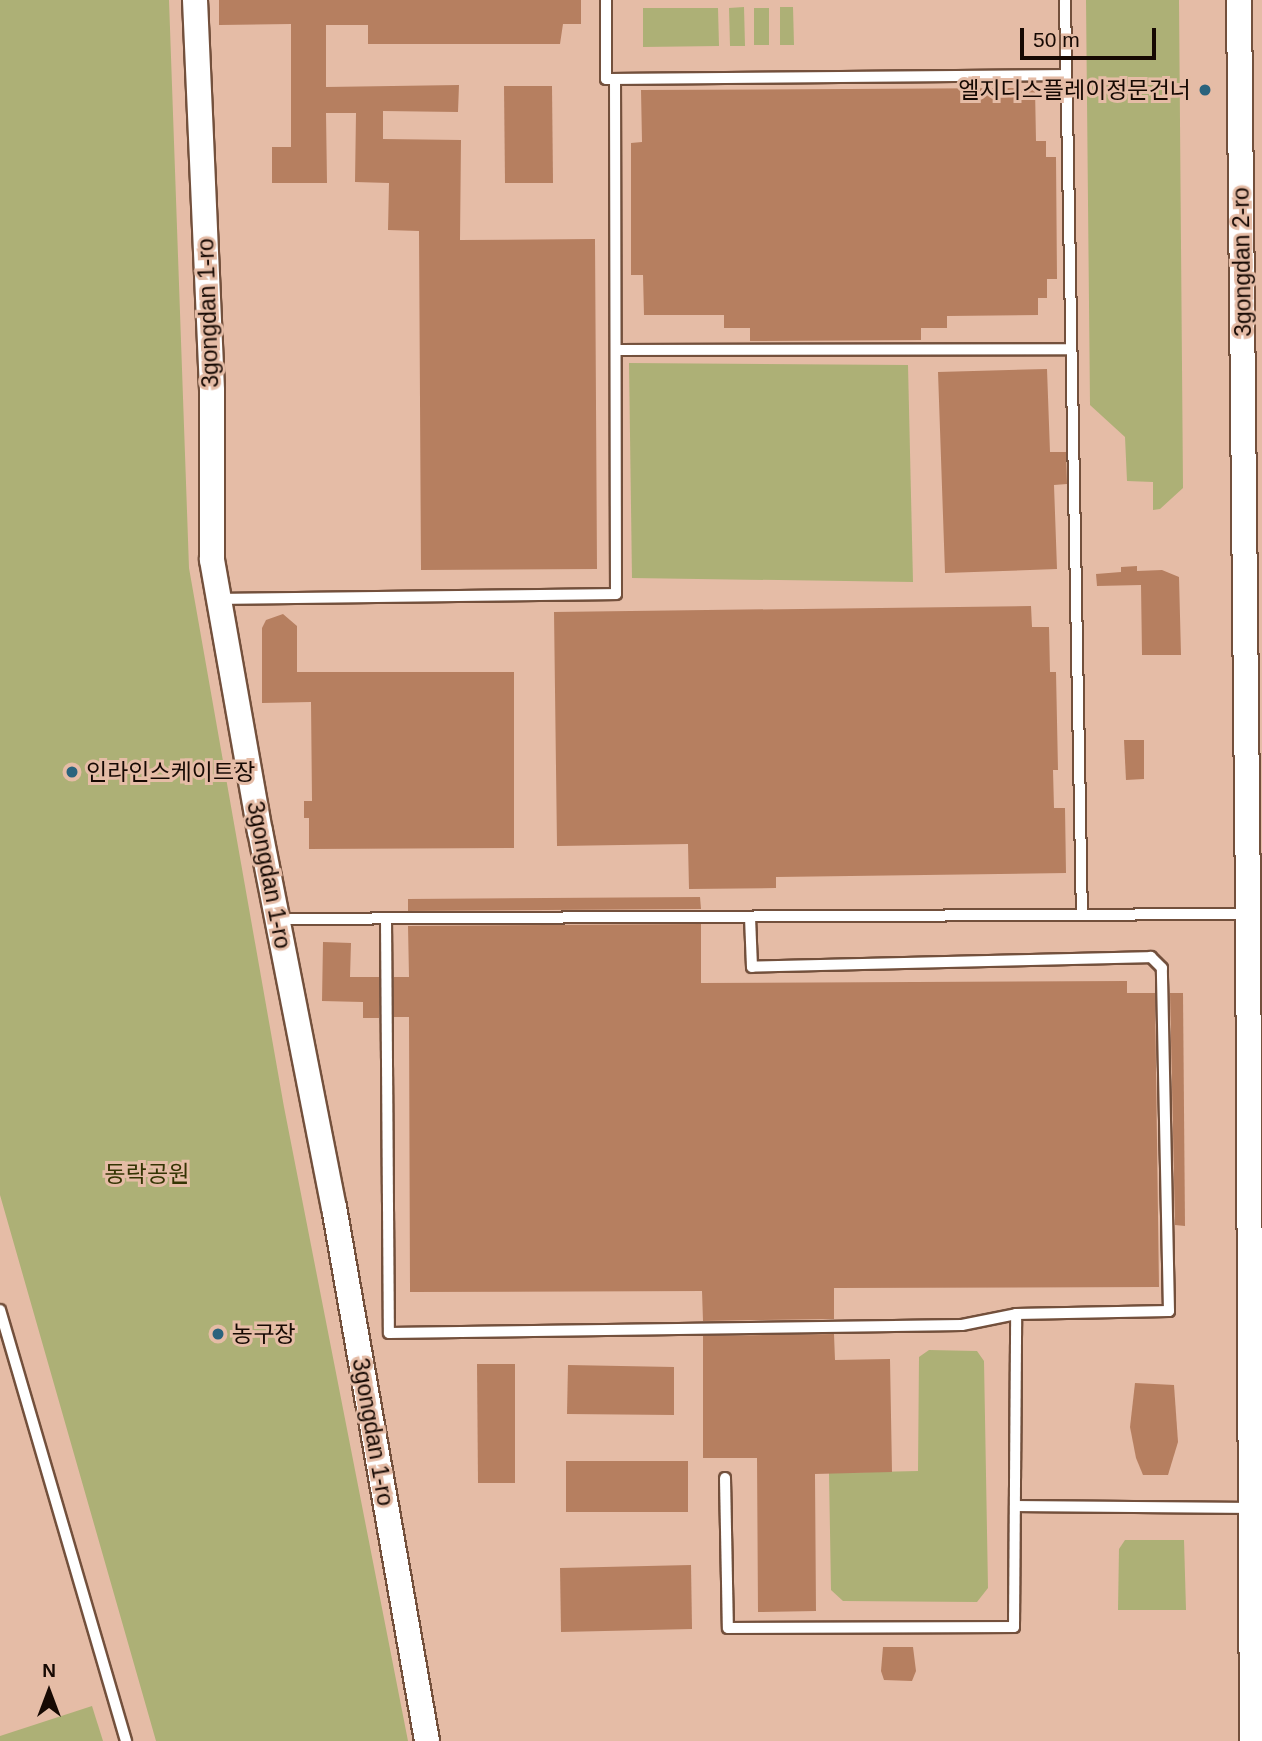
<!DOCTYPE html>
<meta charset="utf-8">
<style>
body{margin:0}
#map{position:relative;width:1262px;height:1741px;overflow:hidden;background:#e5bca6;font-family:Helvetica,"Noto Sans KR",sans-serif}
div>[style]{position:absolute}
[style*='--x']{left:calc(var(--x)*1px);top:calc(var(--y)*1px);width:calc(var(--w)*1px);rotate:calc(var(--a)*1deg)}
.green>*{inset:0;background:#adb076}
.building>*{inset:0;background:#b67f60}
.roads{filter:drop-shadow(2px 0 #73503c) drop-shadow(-2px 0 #73503c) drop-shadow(0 2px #73503c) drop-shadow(0 -2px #73503c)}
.service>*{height:10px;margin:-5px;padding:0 5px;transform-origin:5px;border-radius:5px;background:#fff}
.tertiary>*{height:24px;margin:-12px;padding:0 12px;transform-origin:12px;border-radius:12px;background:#fff}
.dots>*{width:19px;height:19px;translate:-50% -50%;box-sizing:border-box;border:4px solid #e5bca6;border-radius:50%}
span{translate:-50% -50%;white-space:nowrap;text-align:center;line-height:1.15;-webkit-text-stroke:6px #e5bca6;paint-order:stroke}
.poi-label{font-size:23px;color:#160903}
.right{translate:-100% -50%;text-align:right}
.left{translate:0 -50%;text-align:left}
.street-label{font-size:23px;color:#160903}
.park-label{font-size:23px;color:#343403}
.north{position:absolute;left:14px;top:1657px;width:70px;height:70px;-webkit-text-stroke:5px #e5bca6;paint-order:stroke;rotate:0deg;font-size:19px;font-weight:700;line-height:28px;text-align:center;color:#160903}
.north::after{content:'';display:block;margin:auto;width:24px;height:32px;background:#160903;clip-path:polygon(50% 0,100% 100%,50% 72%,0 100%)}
.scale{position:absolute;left:1020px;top:28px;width:136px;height:32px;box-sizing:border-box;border:4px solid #160903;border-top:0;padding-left:9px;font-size:21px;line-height:24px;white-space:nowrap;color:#160903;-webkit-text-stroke:5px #e5bca6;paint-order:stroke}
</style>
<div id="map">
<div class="green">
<div style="clip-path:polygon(0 0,169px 0,189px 568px,284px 1107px,408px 1741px,156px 1741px,0 1195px)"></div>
<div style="clip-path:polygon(1086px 0,1179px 0,1183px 488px,1160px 509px,1153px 510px,1153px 482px,1127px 481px,1125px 437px,1090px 405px)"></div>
<div style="clip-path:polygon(744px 7px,745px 46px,730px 46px,729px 8px)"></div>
<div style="clip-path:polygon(780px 7px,793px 7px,794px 45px,780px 45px)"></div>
<div style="clip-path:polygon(643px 8px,718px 8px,719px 46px,643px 47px)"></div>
<div style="clip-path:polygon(754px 8px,769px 8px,769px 45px,754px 45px)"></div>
<div style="clip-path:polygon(629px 363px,908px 365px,913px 582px,632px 578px)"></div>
<div style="clip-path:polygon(929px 1350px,977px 1351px,984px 1361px,988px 1588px,977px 1602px,843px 1601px,831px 1590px,829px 1473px,918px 1471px,919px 1357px)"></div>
<div style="clip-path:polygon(1125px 1540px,1184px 1540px,1186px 1610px,1118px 1610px,1119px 1549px)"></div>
<div style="clip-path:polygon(92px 1706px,103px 1741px,0 1741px,0 1736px)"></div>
</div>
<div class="building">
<div style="clip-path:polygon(219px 0,581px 0,581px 24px,563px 24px,560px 44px,368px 44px,368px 25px,326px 25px,326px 87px,459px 85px,458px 112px,383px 111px,383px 139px,461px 140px,460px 240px,595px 239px,597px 569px,421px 570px,419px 231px,388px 230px,389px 183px,355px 182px,356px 113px,326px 113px,327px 183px,272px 183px,272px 147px,291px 147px,291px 24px,219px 25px)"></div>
<div style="clip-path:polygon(504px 86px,552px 86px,553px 183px,505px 183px)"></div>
<div style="clip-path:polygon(1035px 88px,1036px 141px,1046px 141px,1046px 157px,1056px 157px,1057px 279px,1047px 279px,1047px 298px,1038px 298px,1038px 315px,947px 316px,947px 328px,921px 328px,921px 340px,750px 341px,750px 328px,724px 328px,724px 315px,644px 315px,643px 275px,631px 275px,631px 143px,642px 142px,641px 90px)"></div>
<div style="clip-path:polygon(1047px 369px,1050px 452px,1066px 452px,1067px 484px,1054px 485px,1057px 569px,945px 573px,938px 372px)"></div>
<div style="clip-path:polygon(1137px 566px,1137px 571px,1162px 570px,1179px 577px,1181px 655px,1142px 655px,1141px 585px,1097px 586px,1096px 574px,1121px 572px,1121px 567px)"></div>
<div style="clip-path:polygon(1031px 606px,1032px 627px,1049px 627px,1050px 672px,1056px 672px,1058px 770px,1053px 770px,1054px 808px,1065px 808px,1066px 873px,776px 877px,776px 888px,689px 889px,688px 844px,557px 846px,554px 612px)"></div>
<div style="clip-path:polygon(283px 614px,297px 626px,297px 672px,514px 672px,514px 848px,309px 849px,309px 818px,304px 818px,304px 801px,312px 801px,311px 702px,262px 703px,262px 628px,266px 620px)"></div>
<div style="clip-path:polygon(1124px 740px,1144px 740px,1144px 779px,1126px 780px)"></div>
<div style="clip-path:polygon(700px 897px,701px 909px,408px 911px,408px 899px)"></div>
<div style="clip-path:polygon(701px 924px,701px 983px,1127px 981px,1127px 993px,1155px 993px,1159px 1287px,834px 1288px,834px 1319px,703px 1321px,702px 1291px,410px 1292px,409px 1017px,394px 1017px,394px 977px,409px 977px,408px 926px)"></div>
<div style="clip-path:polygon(323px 942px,351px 943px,350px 977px,379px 977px,379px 1018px,363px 1018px,363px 1002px,322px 1001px)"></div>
<div style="clip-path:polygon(1170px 993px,1183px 993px,1185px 1226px,1175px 1225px)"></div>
<div style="clip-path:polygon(834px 1334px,835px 1360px,890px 1359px,892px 1472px,815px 1474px,816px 1611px,758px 1612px,757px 1458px,703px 1458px,703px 1336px)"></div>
<div style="clip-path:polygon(477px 1364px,515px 1364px,515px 1483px,478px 1483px)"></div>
<div style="clip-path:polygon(568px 1365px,674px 1367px,674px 1415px,567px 1414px)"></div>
<div style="clip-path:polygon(1135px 1383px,1174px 1385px,1178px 1442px,1168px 1475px,1143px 1475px,1136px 1458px,1130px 1427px)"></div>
<div style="clip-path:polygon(566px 1461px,688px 1461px,688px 1512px,566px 1512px)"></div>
<div style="clip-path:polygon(691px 1565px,692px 1629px,561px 1632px,560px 1568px)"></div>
<div style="clip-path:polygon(883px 1647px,913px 1647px,916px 1671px,912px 1681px,884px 1680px,881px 1671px)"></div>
</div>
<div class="roads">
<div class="service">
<div style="--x:1065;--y:0;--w:915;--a:88.94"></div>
<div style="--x:615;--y:79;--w:451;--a:-0.5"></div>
<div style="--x:617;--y:350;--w:454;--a:-0.1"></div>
<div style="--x:219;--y:599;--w:397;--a:-0.7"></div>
<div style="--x:616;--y:594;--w:515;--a:-90.11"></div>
<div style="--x:615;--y:79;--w:9;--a:180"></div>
<div style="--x:606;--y:79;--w:79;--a:-90"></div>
<div style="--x:278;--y:919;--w:968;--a:-0.3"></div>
<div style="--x:386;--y:920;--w:413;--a:89.6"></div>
<div style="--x:389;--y:1333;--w:573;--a:-0.8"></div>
<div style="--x:962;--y:1325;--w:55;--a:-11.5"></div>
<div style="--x:1016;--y:1314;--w:153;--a:-1.1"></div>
<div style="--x:1169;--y:1311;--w:343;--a:-91.2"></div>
<div style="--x:1162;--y:968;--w:16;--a:-135"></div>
<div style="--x:1151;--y:957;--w:399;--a:178.6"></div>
<div style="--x:752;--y:967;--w:49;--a:-92.3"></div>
<div style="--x:0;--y:1310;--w:449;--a:73.7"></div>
<div style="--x:725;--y:1478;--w:150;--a:88.9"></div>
<div style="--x:728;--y:1628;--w:286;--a:-0.2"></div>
<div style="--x:1014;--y:1627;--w:313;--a:-89.6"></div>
<div style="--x:1017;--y:1506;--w:234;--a:0.5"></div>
</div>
<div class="tertiary">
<div style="--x:195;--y:0;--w:391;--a:87.5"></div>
<div style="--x:212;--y:391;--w:169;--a:90"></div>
<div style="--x:212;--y:560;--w:275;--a:80"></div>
<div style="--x:260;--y:831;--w:383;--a:78.9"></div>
<div style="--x:334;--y:1207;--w:542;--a:80.12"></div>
<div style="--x:1239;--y:0;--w:907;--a:89.43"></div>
<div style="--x:1248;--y:907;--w:834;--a:89.73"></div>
</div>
</div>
<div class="dots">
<div style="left:1205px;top:90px;background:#2a637d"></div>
<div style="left:72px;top:772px;background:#2a637d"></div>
<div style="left:218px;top:1334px;background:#2a637d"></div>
</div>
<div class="poi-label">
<span class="right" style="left:1191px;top:90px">엘지디스플레이정문건너</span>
<span class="left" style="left:86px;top:772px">인라인스케이트장</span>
<span class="left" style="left:232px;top:1334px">농구장</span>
</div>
<div class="street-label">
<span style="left:1242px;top:262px;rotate:-91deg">3gongdan 2-ro</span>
<span style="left:208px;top:313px;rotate:-92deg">3gongdan 1-ro</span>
<span style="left:269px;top:875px;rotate:79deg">3gongdan 1-ro</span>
<span style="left:373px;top:1432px;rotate:80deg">3gongdan 1-ro</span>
</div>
<div class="park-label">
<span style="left:147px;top:1174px">동락공원</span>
</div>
<div class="north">N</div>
<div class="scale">50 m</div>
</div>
